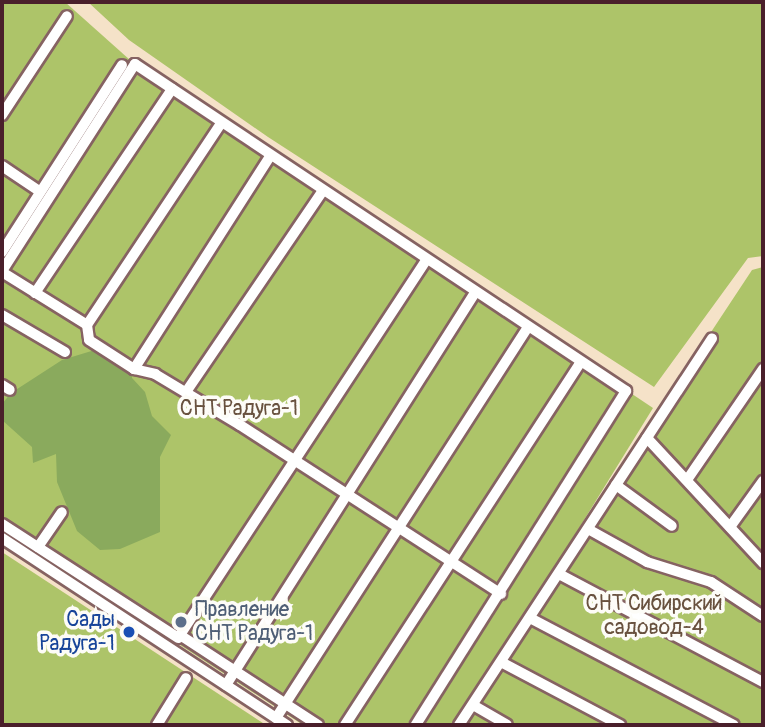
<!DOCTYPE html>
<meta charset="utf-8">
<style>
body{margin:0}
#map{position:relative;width:765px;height:727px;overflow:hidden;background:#f5e2c8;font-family:Pangolin,sans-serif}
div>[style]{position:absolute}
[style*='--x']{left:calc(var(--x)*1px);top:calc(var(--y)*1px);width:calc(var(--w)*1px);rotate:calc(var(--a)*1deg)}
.green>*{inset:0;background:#adc469}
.forest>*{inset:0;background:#8aaa5d}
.roads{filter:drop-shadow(2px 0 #866362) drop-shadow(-2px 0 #866362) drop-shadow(0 2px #866362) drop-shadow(0 -2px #866362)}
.minor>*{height:10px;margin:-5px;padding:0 5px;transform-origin:5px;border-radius:5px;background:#fff}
.dots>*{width:19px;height:19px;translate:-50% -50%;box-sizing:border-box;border:4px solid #fdfcf7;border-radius:50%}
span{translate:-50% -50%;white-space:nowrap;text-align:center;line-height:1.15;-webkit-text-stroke:7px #fdfcf7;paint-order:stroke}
.park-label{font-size:21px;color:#68513e}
.service-label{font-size:21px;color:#4e5e75}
.left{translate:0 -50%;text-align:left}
.transit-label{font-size:21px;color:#164399}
.right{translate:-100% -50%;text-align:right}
.frame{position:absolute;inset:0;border:4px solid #4a1f2b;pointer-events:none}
</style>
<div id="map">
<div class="green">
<div style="clip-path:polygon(2px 2px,65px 2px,130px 60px,2px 264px)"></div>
<div style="clip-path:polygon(88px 2px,763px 2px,763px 256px,748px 258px,654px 387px,268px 137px,129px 40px)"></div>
<div style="clip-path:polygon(134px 61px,653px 408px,544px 585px,752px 270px,763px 267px,763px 725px,303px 725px,2px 529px,2px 274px)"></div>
<div style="clip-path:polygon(2px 552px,266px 725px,2px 725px)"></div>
</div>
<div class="forest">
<div style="clip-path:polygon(98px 349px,133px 361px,132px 378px,145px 392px,152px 416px,171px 435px,160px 457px,160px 532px,120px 549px,100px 550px,77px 531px,57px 482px,56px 454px,33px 463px,32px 447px,2px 420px,2px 404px,11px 393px,62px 360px)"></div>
</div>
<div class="roads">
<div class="minor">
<div style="--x:2;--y:115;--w:118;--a:-56.7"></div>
<div style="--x:2;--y:166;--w:45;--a:34"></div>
<div style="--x:2;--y:252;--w:222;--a:-57.3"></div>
<div style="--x:2;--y:271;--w:246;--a:-57.3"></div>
<div style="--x:135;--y:64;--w:590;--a:33.66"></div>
<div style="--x:626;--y:391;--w:395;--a:122.2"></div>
<div style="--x:2;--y:272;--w:100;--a:31.9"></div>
<div style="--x:87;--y:325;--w:15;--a:82"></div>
<div style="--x:89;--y:340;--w:54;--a:32.8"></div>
<div style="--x:134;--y:369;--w:22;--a:13"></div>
<div style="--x:155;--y:374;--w:99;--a:31"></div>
<div style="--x:240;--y:425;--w:311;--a:32.9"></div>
<div style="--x:35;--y:293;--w:246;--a:-56.1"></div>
<div style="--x:2;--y:315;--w:73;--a:30.4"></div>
<div style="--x:87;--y:325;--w:242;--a:-56.4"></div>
<div style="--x:134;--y:369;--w:253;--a:-57.4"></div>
<div style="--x:2;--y:385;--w:9;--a:32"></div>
<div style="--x:186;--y:392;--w:242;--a:-55.8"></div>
<div style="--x:647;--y:438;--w:171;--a:47.1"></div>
<div style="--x:687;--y:480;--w:135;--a:-55.6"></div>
<div style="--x:616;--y:485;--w:69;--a:36.2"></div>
<div style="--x:2;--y:524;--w:210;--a:32.9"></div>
<div style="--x:730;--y:527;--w:57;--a:-54.3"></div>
<div style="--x:588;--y:529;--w:68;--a:29.2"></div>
<div style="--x:647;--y:562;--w:67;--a:17.4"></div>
<div style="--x:711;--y:582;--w:62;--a:33.2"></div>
<div style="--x:2;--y:538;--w:341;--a:33.3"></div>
<div style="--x:38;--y:547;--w:42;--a:-55.6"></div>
<div style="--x:559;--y:574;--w:231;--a:27.9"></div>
<div style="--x:530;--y:618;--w:230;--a:27.7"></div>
<div style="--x:501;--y:662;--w:135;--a:27.9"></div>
<div style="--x:226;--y:685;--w:464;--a:-57.6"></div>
<div style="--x:473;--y:705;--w:39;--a:30"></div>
<div style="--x:276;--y:718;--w:465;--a:-57.2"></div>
<div style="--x:157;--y:725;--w:55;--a:-58.3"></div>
<div style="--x:318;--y:725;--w:165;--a:-146.9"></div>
<div style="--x:180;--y:635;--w:448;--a:-56.7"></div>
<div style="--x:345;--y:725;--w:433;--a:-57"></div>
<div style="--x:459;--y:725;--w:462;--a:-56.8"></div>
</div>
</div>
<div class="dots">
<div style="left:181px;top:622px;background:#5c6f8a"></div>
<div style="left:129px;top:632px;background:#1a4fb4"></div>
</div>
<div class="park-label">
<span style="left:239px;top:409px">СНТ Радуга-1</span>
<span style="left:654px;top:616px">СНТ Сибирский<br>садовод-4</span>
</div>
<div class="service-label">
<span class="left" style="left:195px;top:622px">Правление<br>СНТ Радуга-1</span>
</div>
<div class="transit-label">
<span class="right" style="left:115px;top:632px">Сады<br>Радуга-1</span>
</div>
<div class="frame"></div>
</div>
